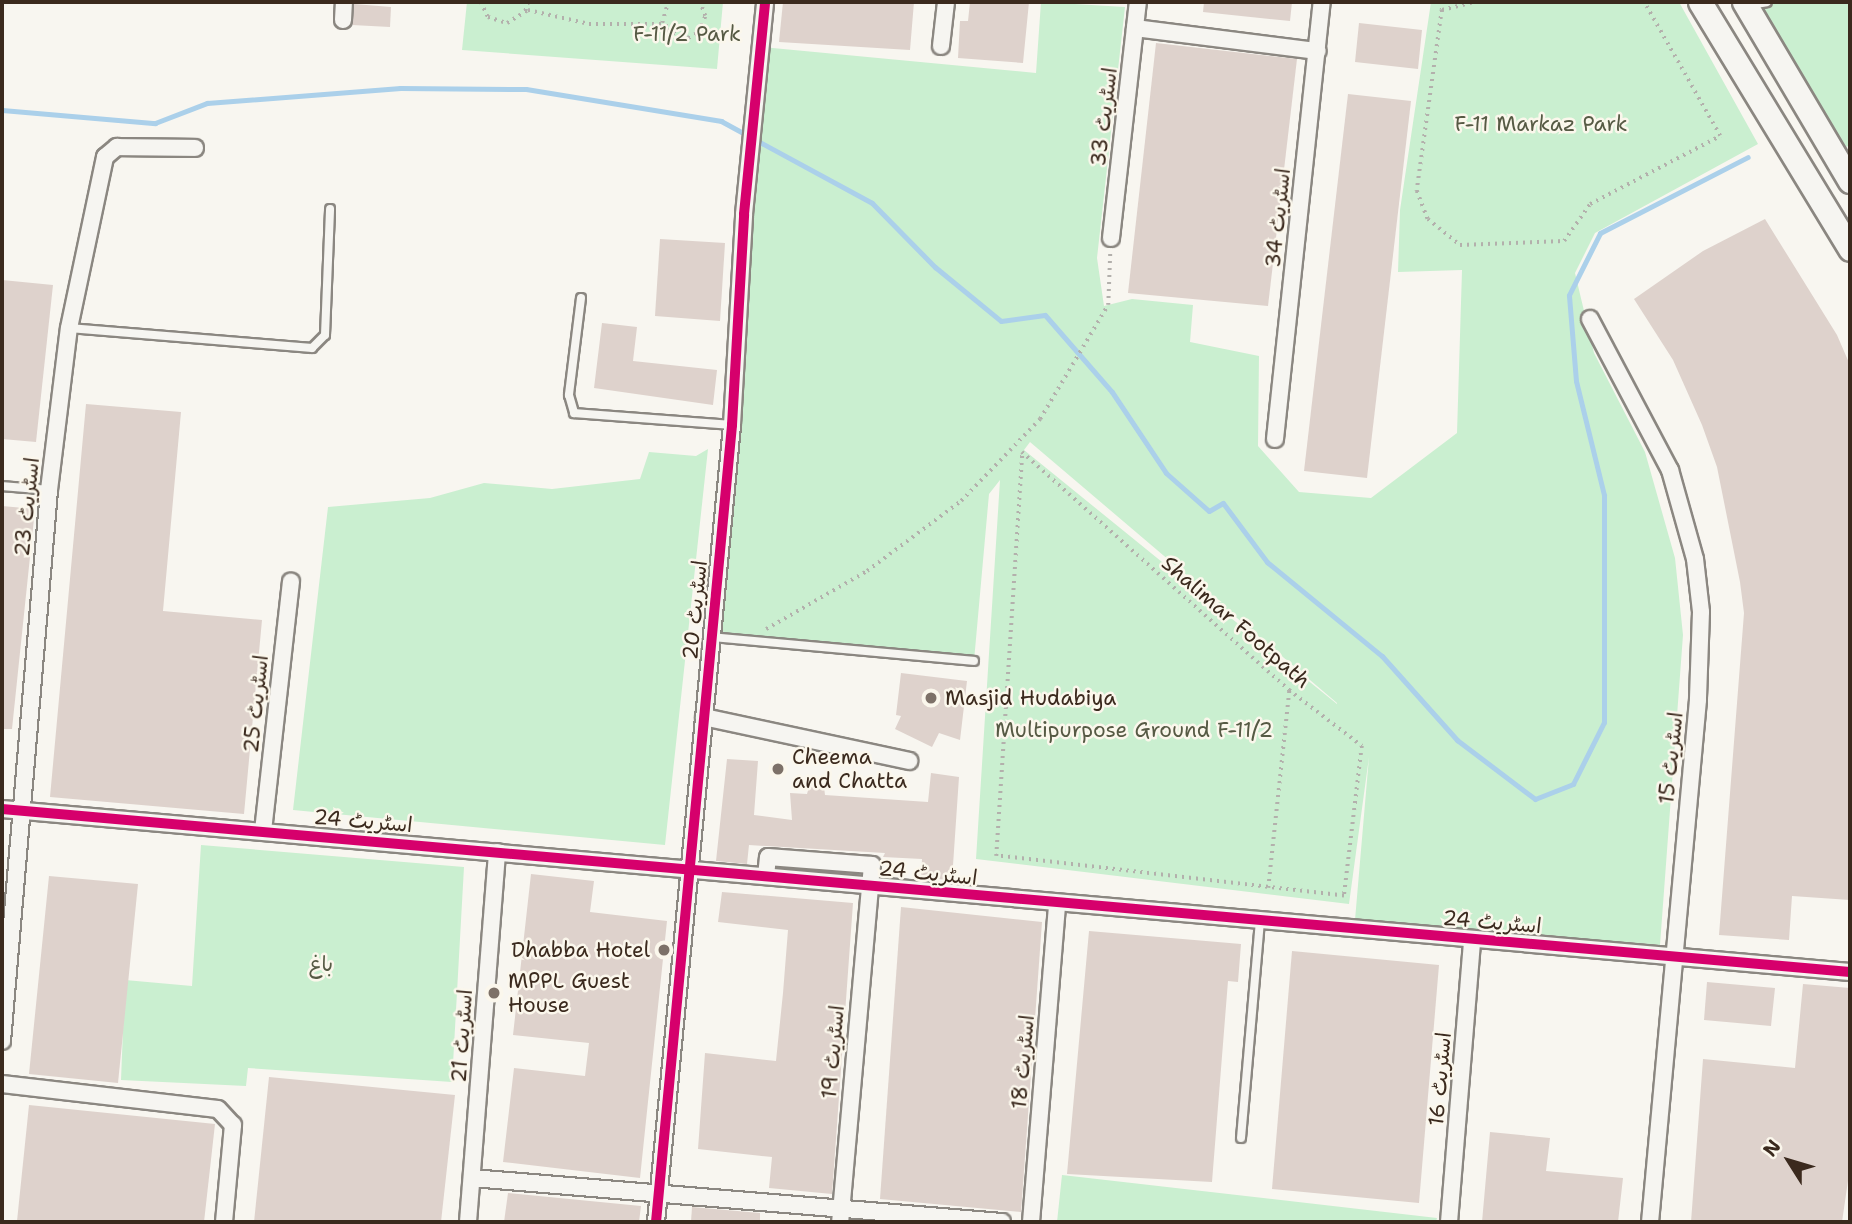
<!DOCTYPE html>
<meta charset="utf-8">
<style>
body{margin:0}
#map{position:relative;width:1852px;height:1224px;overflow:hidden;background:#f8f6f0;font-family:"Shantell Sans","Playpen Sans Arabic",sans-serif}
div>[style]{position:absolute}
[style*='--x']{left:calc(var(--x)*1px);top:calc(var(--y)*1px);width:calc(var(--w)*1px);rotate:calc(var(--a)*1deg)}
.green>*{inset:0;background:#caefd0}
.stream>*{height:5px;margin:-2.5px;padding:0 2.5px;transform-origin:2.5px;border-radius:2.5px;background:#abd0ea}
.building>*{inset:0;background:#ded2cc}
.path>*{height:3.5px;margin-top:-1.75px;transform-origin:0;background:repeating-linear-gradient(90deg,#b3b0ac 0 2px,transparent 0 7px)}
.roads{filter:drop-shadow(2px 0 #8b8781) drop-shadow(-2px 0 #8b8781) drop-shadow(0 2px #8b8781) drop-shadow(0 -2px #8b8781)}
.lane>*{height:8px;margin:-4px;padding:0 4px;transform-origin:4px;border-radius:4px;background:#f6f5f1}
.street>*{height:16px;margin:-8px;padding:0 8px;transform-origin:8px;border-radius:8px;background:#f6f5f1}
.secondary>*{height:23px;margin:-11.5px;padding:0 11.5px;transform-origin:11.5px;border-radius:11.5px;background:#f6f5f1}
.cycleway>*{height:10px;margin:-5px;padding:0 5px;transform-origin:5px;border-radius:5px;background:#d6006c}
.dots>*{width:19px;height:19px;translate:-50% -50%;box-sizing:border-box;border:4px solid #fbf7ec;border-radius:50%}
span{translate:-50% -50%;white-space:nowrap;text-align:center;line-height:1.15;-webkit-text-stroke:5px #fbf7ec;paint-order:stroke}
.park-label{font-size:21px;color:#565a44}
.street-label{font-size:21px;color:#3b2a1e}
.poi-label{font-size:21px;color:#3b2a1e}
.left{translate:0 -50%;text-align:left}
.right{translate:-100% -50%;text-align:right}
.frame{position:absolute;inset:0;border:4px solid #3b2a1e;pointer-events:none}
.north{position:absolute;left:1754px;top:1126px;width:70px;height:70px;-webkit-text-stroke:5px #fbf7ec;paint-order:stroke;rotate:307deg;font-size:19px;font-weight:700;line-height:28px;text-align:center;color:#3b2a1e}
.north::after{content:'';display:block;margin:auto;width:24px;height:32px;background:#3b2a1e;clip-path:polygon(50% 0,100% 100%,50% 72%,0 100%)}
</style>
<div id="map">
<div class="green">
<div style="clip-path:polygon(467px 2px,723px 2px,717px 69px,462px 50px)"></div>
<div style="clip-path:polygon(evenodd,1041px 2px,1125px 7px,1097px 258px,1104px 306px,1132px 299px,1193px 305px,1190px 342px,1259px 356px,1258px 446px,1299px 492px,1371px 498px,1457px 433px,1462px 270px,1398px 272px,1400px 210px,1431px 2px,1679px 2px,1758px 144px,1595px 233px,1575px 273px,1594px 353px,1645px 452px,1675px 558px,1683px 635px,1660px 945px,1355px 920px,1369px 757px,1349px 904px,976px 859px,1000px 480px,989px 494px,974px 661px,711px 637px,762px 47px,1036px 73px,1041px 2px,1030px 442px,1337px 703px,1337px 704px,1024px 450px,1030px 442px)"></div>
<div style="clip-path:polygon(1774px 2px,1850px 2px,1850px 145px,1844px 148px,1746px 6px)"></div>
<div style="clip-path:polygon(708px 449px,665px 845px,293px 810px,328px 507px,430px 498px,484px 483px,552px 489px,640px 479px,649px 452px,696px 456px)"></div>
<div style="clip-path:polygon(201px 845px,464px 867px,452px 1082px,248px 1068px,246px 1086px,121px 1080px,125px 980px,192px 986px)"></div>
<div style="clip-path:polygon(1062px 1175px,1437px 1218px,1436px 1222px,1057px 1222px)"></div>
</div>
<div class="stream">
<div style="--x:2;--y:110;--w:154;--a:4.9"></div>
<div style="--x:155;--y:123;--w:56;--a:-21"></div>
<div style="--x:207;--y:103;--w:194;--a:-4.4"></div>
<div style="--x:400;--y:88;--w:126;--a:0.5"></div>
<div style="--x:526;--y:89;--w:198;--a:9.3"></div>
<div style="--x:721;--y:121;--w:172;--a:28.5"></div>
<div style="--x:872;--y:203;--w:90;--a:45.5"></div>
<div style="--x:935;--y:267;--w:85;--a:39.3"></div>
<div style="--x:1001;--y:321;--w:44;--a:-7.8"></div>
<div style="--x:1045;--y:315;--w:102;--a:49"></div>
<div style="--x:1112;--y:392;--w:97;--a:56.3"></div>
<div style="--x:1166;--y:473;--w:57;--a:41.5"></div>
<div style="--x:1209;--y:511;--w:16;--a:-30"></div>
<div style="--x:1223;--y:503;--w:74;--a:53.3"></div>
<div style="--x:1267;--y:562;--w:149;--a:39.3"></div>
<div style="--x:1382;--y:656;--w:113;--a:48.2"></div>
<div style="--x:1457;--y:740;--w:98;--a:37.1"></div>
<div style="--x:1535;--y:799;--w:41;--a:-21.5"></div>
<div style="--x:1573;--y:784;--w:69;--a:-63.4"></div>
<div style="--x:1604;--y:722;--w:227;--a:-90"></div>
<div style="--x:1604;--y:495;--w:117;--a:-103.8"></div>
<div style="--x:1576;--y:381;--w:86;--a:-94.7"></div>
<div style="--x:1569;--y:295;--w:69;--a:-63.4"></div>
<div style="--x:1600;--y:233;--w:166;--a:-27.2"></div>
</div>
<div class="building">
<div style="clip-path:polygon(783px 2px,914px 2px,910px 50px,779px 42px)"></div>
<div style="clip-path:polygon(970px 2px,1029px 2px,1023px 63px,958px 58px,960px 21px,968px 21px)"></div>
<div style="clip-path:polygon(1204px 2px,1292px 2px,1290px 21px,1203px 12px)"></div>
<div style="clip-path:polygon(354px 4px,391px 7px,390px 27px,352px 25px)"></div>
<div style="clip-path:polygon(1359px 23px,1422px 30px,1418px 69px,1355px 62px)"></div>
<div style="clip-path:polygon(1156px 43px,1297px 59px,1268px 306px,1128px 293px)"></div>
<div style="clip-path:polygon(1348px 94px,1411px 101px,1367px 478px,1304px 471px)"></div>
<div style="clip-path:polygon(1765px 219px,1837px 335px,1850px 365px,1850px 900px,1792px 896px,1789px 940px,1719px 935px,1744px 613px,1740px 582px,1717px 467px,1702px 425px,1673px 360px,1634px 299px,1703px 251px)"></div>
<div style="clip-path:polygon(660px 239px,725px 243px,720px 321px,655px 316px)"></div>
<div style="clip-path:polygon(2px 280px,53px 285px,36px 442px,2px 439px)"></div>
<div style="clip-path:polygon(602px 323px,637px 327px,633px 361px,717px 370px,713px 405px,594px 388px)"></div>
<div style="clip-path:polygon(86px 404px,181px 412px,163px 611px,262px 620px,244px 814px,50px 797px)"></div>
<div style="clip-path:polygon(2px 506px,35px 509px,12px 729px,2px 729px)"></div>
<div style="clip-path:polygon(901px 673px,967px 681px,960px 740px,939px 733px,932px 747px,895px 729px,901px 716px,896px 715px)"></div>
<div style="clip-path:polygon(727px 759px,758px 761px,754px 815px,792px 820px,790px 793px,807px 794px,809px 787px,824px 787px,825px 795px,928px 802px,931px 773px,959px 777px,952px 880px,921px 878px,922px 859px,883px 857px,885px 853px,749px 845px,747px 864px,716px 861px)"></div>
<div style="clip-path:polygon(531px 874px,594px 881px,590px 912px,667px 921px,640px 1178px,503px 1162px,514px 1068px,585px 1076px,589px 1043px,513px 1035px)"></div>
<div style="clip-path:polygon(49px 876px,138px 884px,118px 1083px,29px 1074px)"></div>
<div style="clip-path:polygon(722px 892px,853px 903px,832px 1194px,769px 1188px,772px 1157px,698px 1149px,705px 1053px,776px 1061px,783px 993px,788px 930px,718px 922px)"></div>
<div style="clip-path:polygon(901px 907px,1042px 922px,1021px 1212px,880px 1199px)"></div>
<div style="clip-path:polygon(1089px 931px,1241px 944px,1238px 982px,1228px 981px,1212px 1182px,1067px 1174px)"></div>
<div style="clip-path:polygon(1292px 951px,1439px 965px,1419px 1203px,1272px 1189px)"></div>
<div style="clip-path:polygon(1707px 982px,1775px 988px,1771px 1026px,1704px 1020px)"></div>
<div style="clip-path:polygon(1803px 984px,1850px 988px,1850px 1167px,1842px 1222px,1691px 1222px,1703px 1059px,1795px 1068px)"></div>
<div style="clip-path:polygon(269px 1077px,455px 1095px,441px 1222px,254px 1222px)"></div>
<div style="clip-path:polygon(29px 1105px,215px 1124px,204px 1222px,17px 1221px)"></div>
<div style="clip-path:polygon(1490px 1132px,1550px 1138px,1546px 1171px,1623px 1178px,1618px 1222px,1482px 1222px)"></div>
<div style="clip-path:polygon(508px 1193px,641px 1206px,639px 1222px,504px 1222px)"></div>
<div style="clip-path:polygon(692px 1207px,760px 1213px,760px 1222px,691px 1222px)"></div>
</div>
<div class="path">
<div style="--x:481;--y:2;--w:17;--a:65"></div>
<div style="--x:488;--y:17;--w:20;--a:18"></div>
<div style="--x:507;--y:23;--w:25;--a:-32"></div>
<div style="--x:528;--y:10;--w:63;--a:12.9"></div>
<div style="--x:589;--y:24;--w:77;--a:0"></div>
<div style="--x:666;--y:24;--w:6;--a:81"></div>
<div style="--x:667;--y:30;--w:22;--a:21"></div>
<div style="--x:688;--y:38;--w:13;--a:-29"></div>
<div style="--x:699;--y:32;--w:17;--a:-69"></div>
<div style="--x:705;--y:16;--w:15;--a:-110"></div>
<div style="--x:1443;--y:2;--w:8;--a:97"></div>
<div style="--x:1442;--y:10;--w:32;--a:-14"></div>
<div style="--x:1442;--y:10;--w:183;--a:97.9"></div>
<div style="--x:1417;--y:191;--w:30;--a:69"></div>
<div style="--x:1428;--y:219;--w:41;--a:39.1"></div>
<div style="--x:1460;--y:245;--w:104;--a:-2.2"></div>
<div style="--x:1564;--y:241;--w:45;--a:-54.9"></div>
<div style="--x:1590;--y:204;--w:147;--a:-27.6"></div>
<div style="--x:1720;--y:136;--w:154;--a:-119.6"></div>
<div style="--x:525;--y:11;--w:9;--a:-72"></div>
<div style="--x:662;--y:23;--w:22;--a:-74"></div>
<div style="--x:1022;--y:452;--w:358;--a:41.7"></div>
<div style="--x:1289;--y:690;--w:92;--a:37.5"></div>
<div style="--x:1362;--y:746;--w:151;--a:96.8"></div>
<div style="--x:1344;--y:896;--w:350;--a:-173.4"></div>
<div style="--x:996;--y:856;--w:405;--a:-86.3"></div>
<div style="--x:766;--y:629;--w:116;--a:-29.9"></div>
<div style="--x:867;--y:571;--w:117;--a:-36.7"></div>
<div style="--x:961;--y:501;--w:114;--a:-46.1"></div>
<div style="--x:1040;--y:419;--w:133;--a:-59.2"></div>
<div style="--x:1108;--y:305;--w:51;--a:-87.8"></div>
<div style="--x:1268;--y:888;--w:198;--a:-83.9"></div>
</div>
<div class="roads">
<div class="lane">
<div style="--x:1749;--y:5;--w:18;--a:-9"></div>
<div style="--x:581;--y:298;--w:98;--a:97.1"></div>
<div style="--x:569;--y:395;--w:19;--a:74"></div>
<div style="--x:574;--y:413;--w:158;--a:4.3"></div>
<div style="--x:69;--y:328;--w:244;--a:4.7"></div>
<div style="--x:312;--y:348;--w:18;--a:-45"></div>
<div style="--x:325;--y:335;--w:126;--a:-87.7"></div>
<div style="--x:2;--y:486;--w:47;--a:4.9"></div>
<div style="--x:711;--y:637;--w:264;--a:5.2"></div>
<div style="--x:1241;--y:1138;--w:217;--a:-85"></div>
</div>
<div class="street">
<div style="--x:343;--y:20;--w:18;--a:-87"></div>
<div style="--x:1135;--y:28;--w:184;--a:7.2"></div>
<div style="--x:941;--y:46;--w:44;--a:-83.5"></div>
<div style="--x:1111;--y:238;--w:238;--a:-83.5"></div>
<div style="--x:1590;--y:319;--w:171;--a:62.1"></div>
<div style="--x:1670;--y:470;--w:92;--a:74.3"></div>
<div style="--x:1695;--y:559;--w:53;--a:83.5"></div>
<div style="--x:1701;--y:612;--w:88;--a:92"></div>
<div style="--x:1698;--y:700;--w:524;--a:95.25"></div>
<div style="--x:1275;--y:439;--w:440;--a:-83.9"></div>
<div style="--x:704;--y:717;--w:210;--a:12.1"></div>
<div style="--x:2;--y:809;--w:1855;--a:5.04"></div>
<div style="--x:263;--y:831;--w:251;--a:-83.6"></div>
<div style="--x:766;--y:876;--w:19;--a:-84"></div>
<div style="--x:768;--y:857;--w:104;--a:4.4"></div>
<div style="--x:872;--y:865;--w:358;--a:95.1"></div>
<div style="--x:2;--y:1041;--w:553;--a:-85.12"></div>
<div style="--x:49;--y:490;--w:163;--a:-83"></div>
<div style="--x:69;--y:328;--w:175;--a:-78.1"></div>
<div style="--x:105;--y:157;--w:16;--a:-40"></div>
<div style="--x:117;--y:147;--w:78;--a:0.7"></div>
<div style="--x:2;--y:1084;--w:217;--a:6.6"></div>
<div style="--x:218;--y:1109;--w:22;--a:47"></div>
<div style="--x:233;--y:1125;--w:97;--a:95.3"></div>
<div style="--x:472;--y:1178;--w:532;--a:4.75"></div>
<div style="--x:468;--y:1222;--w:371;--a:-85.5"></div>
<div style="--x:656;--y:1222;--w:801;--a:-84.55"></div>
<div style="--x:732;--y:425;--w:211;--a:-86.7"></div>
<div style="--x:744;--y:214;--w:213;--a:-84.3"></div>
<div style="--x:1031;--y:1222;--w:318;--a:-85.3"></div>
<div style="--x:1449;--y:1222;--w:283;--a:-85.3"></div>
</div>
<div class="secondary">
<div style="--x:1700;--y:2;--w:289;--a:58.7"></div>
<div style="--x:1744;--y:2;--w:208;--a:59.4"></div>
</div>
</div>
<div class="cycleway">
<div style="--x:2;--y:809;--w:1855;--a:5.04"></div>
<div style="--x:656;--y:1222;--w:801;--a:-84.55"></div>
<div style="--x:732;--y:425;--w:211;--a:-86.7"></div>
<div style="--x:744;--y:214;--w:213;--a:-84.3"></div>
</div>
<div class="dots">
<div style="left:931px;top:698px;background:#7d7168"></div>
<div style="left:778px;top:769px;background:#7d7168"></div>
<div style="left:664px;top:950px;background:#7d7168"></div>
<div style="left:494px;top:993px;background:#7d7168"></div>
</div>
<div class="park-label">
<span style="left:687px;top:34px">F-11/2 Park</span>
<span style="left:1541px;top:124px">F-11 Markaz Park</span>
<span style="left:1134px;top:730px">Multipurpose Ground F-11/2</span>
<span style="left:321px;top:964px">باغ</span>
</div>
<div class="street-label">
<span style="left:1104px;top:117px;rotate:-83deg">اسٹریٹ 33</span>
<span style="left:1278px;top:218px;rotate:-84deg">اسٹریٹ 34</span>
<span style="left:27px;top:507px;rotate:-84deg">اسٹریٹ 23</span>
<span style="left:695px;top:610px;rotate:-84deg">اسٹریٹ 20</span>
<span style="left:1236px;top:622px;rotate:41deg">Shalimar Footpath</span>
<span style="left:256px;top:704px;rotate:-84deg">اسٹریٹ 25</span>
<span style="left:1671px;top:758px;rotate:-84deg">اسٹریٹ 15</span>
<span style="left:363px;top:821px;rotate:5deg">اسٹریٹ 24</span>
<span style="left:928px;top:873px;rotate:6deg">اسٹریٹ 24</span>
<span style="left:1492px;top:922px;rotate:5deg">اسٹریٹ 24</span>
<span style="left:462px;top:1036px;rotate:-86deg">اسٹریٹ 21</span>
<span style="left:833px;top:1052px;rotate:-85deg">اسٹریٹ 19</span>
<span style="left:1023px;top:1062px;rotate:-85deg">اسٹریٹ 18</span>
<span style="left:1440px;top:1079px;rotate:-85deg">اسٹریٹ 16</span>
</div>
<div class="poi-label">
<span class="left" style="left:945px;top:698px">Masjid Hudabiya</span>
<span class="left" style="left:792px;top:769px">Cheema<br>and Chatta</span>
<span class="right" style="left:650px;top:950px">Dhabba Hotel</span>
<span class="left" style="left:508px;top:993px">MPPL Guest<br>House</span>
</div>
<div class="frame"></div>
<div class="north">N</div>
</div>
